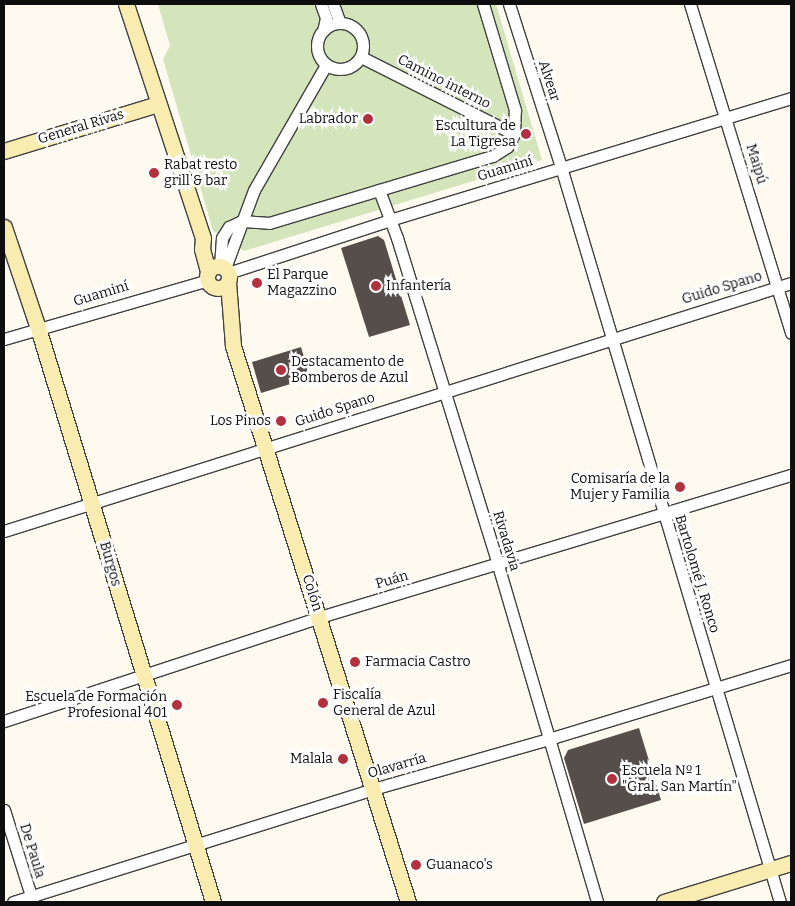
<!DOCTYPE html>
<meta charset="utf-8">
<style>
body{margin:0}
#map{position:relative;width:795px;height:906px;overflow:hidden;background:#fefaf0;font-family:Bitter,serif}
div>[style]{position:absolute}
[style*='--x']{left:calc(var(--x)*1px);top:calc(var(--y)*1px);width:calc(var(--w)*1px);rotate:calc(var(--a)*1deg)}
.green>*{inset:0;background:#d4e5bc}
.building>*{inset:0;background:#554e4b}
.roads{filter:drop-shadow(1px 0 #414141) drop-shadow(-1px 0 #414141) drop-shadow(0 1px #414141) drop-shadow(0 -1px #414141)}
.minor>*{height:11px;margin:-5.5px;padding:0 5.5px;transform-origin:5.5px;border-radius:5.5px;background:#fff}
.minor>.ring{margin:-5.5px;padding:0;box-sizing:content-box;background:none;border:11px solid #fff;border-radius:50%}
.secondary>*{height:15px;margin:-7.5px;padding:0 7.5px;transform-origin:7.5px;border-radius:7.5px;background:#f8ecb0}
.secondary>.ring{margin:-7.5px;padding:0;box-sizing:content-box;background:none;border:15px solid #f8ecb0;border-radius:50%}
.dots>*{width:14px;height:14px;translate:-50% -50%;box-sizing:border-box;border:2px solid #fff;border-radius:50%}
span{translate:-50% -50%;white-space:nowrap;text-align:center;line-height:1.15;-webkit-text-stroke:5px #fff;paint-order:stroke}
.street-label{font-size:14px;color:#0e0e0e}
.poi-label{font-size:14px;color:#0e0e0e}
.right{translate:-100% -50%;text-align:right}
.left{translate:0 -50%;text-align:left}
.frame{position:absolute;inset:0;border:5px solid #0e0e0e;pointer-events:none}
</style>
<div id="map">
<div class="green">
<div style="clip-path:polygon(158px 4px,496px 4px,542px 160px,244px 251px,213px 231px,163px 59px,170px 46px)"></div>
</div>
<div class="building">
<div style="clip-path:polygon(378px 236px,384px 240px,410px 325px,369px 337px,341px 248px)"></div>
<div style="clip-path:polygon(301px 347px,310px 378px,261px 393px,252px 362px)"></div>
<div style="clip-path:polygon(639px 728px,661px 800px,584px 824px,564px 758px,568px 750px)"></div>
</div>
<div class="roads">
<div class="minor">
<div style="--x:321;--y:4;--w:15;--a:70"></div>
<div style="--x:326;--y:18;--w:13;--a:103"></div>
<div style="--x:333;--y:4;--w:20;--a:70"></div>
<div style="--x:509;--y:4;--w:171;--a:72.3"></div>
<div style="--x:561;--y:167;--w:767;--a:73.41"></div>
<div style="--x:690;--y:4;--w:344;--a:72.9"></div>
<div class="ring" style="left:317px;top:23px;width:35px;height:35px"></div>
<div style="--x:361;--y:57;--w:171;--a:26.7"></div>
<div style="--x:379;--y:190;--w:51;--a:69.4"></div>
<div style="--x:397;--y:238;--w:342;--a:72.8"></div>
<div style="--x:498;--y:565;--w:351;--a:73.6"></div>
<div style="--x:220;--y:266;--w:28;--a:-86"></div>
<div style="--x:222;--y:238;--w:13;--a:-58"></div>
<div style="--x:229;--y:227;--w:14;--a:-25"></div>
<div style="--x:242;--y:221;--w:27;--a:4"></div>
<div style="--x:269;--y:223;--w:234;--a:-16.7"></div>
<div style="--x:493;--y:156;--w:17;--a:-33"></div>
<div style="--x:507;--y:147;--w:15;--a:-62"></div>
<div style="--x:514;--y:134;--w:24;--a:-88"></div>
<div style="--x:515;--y:110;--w:111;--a:-106.8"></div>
<div style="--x:225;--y:268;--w:83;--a:-69.6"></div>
<div style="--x:254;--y:190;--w:144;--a:-60.1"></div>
<div style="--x:228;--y:273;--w:170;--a:-18.1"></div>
<div style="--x:390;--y:220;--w:419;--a:-16.9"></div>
<div style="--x:4;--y:339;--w:212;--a:-16.1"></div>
<div style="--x:4;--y:531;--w:825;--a:-17.49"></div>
<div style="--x:4;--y:721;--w:333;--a:-18.2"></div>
<div style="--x:320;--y:617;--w:492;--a:-16.8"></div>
<div style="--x:4;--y:810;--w:96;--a:72.5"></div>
<div style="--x:13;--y:902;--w:377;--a:-17.4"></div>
<div style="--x:373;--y:789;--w:183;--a:-15.9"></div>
<div style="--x:549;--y:739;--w:253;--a:-17"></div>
</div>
<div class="secondary">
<div style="--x:126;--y:4;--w:246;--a:71.8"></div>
<div style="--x:203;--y:238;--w:11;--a:95"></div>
<div style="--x:202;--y:249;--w:24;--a:75"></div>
<div style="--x:4;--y:151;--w:161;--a:-17"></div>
<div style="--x:4;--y:227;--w:107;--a:71.4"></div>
<div style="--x:38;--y:328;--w:600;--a:73.04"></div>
<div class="ring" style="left:207px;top:266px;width:7px;height:7px"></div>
<div style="--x:228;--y:282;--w:64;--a:85.5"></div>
<div style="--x:233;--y:346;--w:583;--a:72.53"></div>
<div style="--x:664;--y:902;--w:133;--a:-17.1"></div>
</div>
</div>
<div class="dots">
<div style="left:368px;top:119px;background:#b2313f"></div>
<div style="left:526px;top:134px;background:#b2313f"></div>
<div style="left:154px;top:173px;background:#b2313f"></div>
<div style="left:257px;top:283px;background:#b2313f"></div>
<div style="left:376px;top:286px;background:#b2313f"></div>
<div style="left:281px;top:370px;background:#b2313f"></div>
<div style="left:281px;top:421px;background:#b2313f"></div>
<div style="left:680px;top:487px;background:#b2313f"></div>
<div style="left:355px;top:662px;background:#b2313f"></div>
<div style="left:323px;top:703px;background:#b2313f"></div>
<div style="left:177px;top:705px;background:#b2313f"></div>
<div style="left:343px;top:759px;background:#b2313f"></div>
<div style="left:612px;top:779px;background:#b2313f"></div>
<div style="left:416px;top:865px;background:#b2313f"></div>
</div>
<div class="street-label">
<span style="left:549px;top:81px;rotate:72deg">Alvear</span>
<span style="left:444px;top:82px;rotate:27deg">Camino interno</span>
<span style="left:81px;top:127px;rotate:-17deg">General Rivas</span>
<span style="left:756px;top:164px;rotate:73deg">Maipú</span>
<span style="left:505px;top:169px;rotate:-17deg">Guaminí</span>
<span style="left:722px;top:288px;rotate:-17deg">Guido Spano</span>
<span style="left:101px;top:294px;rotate:-17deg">Guaminí</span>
<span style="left:335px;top:410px;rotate:-18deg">Guido Spano</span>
<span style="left:506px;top:541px;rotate:73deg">Rivadavia</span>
<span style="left:110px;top:564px;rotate:74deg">Burgos</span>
<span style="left:697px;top:574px;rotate:73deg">Bartolomé J. Ronco</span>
<span style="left:392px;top:580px;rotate:-16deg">Puán</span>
<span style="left:312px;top:593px;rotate:72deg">Colón</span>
<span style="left:397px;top:766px;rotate:-16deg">Olavarría</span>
<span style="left:32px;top:851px;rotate:73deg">De Paula</span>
</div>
<div class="poi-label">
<span class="right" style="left:358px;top:119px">Labrador</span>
<span class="right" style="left:516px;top:134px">Escultura de<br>La Tigresa</span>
<span class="left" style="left:164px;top:173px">Rabat resto<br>grill &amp; bar</span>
<span class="left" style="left:267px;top:283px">El Parque<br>Magazzino</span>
<span class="left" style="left:386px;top:286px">Infantería</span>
<span class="left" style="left:291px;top:370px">Destacamento de<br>Bomberos de Azul</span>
<span class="right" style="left:271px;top:421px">Los Pinos</span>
<span class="right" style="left:670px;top:487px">Comisaría de la<br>Mujer y Familia</span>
<span class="left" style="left:365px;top:662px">Farmacia Castro</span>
<span class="left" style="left:333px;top:703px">Fiscalía<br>General de Azul</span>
<span class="right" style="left:167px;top:705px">Escuela de Formación<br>Profesional 401</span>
<span class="right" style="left:333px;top:759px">Malala</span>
<span class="left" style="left:622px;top:779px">Escuela Nº 1<br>"Gral. San Martín"</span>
<span class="left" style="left:426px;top:865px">Guanaco's</span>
</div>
<div class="frame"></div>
</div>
